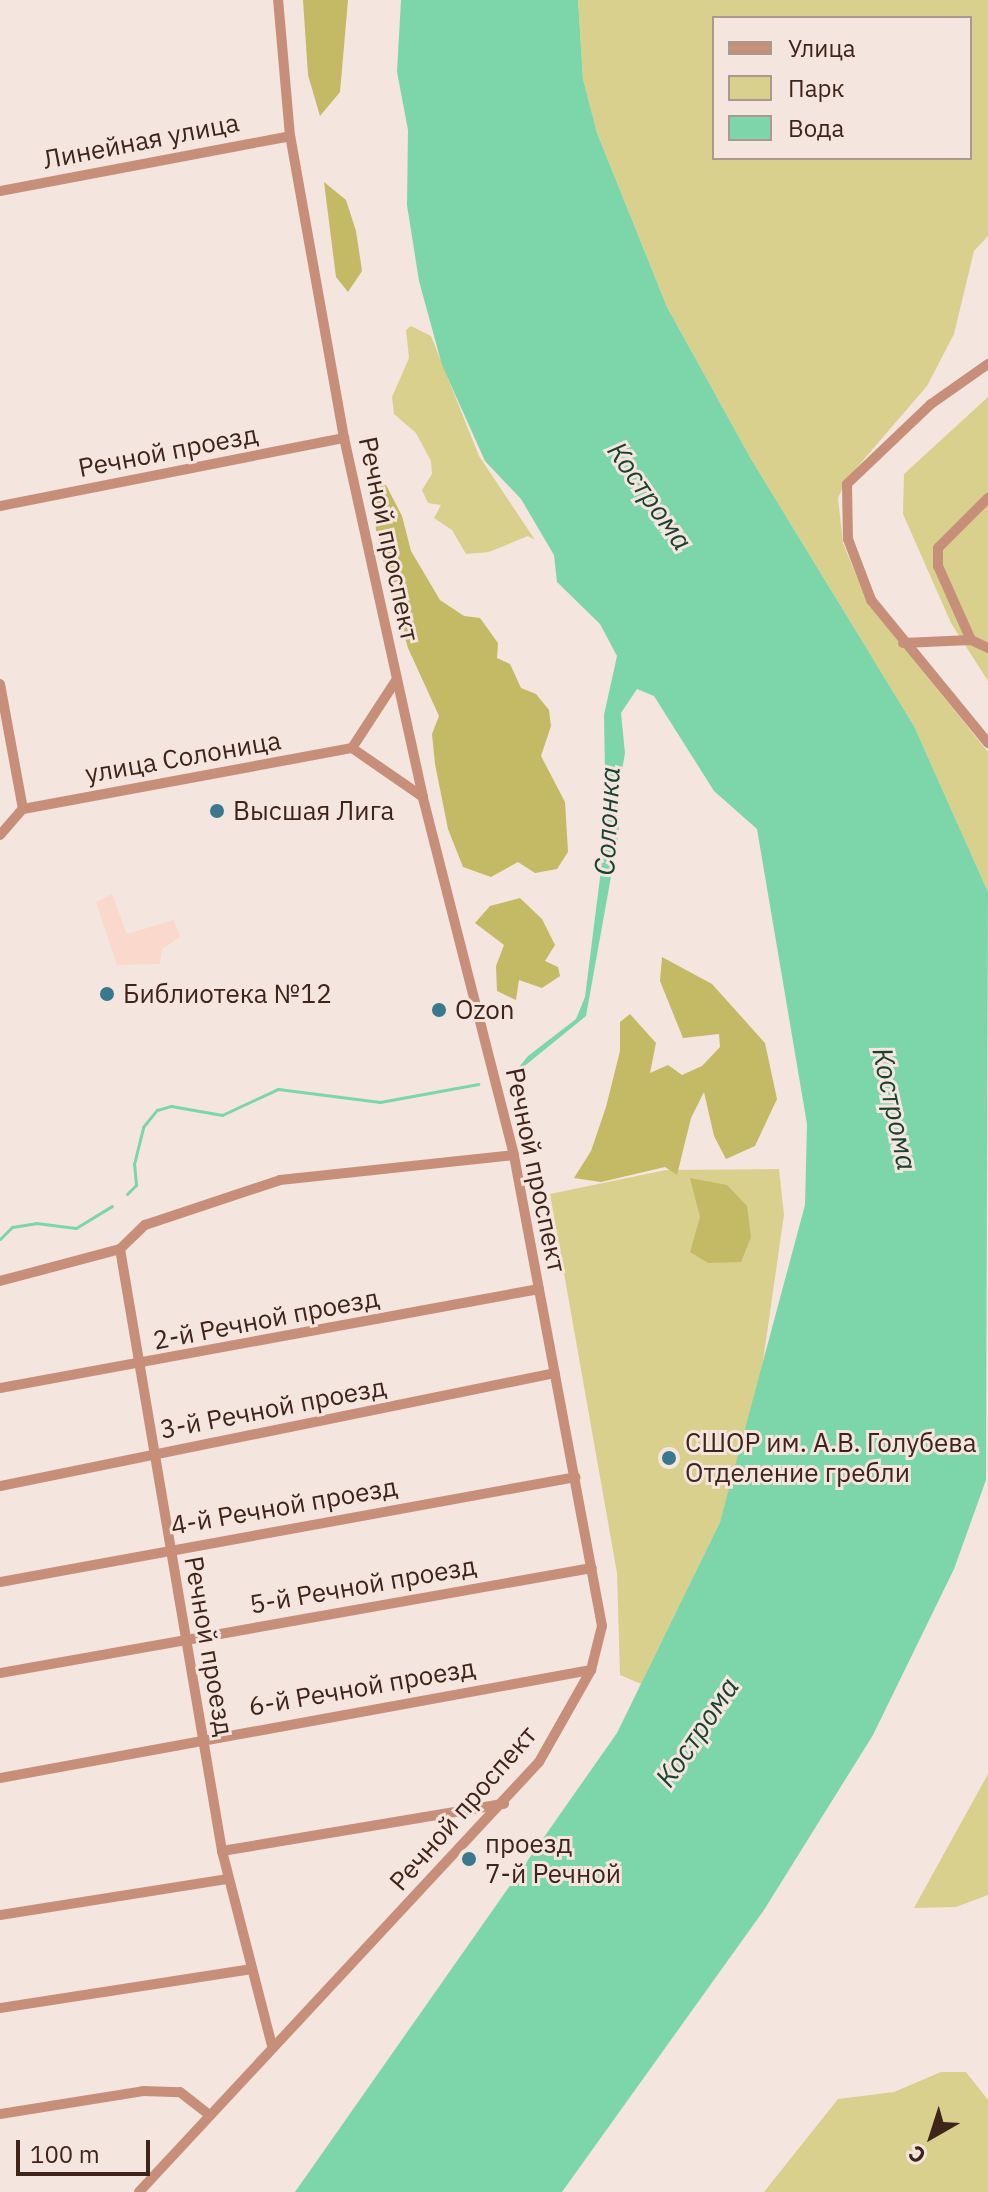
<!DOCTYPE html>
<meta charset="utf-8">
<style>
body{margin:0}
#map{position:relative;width:988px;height:2192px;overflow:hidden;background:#f4e5df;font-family:"IBM Plex Sans",sans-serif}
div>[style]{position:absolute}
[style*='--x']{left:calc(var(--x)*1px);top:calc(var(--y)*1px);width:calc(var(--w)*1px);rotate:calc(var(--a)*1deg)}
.built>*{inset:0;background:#fad9cc}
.green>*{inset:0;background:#d9d08e}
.forest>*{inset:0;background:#c4b965}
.water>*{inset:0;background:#7dd5aa}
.stream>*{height:3px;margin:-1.5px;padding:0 1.5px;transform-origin:1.5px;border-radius:1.5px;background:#7dd5aa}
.minor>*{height:10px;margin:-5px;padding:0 5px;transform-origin:5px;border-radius:5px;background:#c78f7a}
.dots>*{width:22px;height:22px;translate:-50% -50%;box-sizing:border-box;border:4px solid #f4e5df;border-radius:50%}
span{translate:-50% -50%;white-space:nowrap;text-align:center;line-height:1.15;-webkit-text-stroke:6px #f4e5df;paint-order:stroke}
.street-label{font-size:26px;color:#3f2419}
.poi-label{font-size:26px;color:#3f2419}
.left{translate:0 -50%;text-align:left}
.water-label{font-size:28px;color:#1b4130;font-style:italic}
.legend{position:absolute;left:712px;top:16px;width:260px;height:144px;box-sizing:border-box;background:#f4e5df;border:2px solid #ac9890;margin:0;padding:10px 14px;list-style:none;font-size:24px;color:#3f2419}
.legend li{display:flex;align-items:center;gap:16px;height:40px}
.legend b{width:40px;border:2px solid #ac9890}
.north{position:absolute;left:892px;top:2096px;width:80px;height:80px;-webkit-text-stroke:6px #f4e5df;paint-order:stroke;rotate:219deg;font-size:22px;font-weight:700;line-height:32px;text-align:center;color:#3f2419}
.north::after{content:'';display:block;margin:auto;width:28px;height:36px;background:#3f2419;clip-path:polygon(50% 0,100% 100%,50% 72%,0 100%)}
.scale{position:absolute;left:16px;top:2140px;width:134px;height:36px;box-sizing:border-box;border:4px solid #3f2419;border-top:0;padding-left:10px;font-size:24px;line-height:28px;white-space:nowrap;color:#3f2419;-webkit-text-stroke:6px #f4e5df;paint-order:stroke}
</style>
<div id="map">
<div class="built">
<div style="clip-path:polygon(112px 894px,127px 934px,174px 920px,180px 937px,162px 949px,160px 964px,117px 965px,96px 902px)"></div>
</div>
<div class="green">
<div style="clip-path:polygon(evenodd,578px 0,988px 0,988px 236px,974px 251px,954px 334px,927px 386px,847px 479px,838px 498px,843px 543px,867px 602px,988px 752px,988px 892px,914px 726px,751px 459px,667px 307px,597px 133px,583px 79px,578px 0,714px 18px,970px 18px,970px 158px,714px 158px,714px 18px)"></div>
<div style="clip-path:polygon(411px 326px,431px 336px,479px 456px,535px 540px,528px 536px,489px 552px,466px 554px,452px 530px,434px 518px,441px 505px,428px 503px,422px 490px,432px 474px,431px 461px,416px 433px,394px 414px,392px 397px,409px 358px,406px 330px)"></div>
<div style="clip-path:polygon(988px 397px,988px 681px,951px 623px,903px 514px,904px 474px)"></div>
<div style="clip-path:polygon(779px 1169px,784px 1215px,759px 1389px,720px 1522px,641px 1684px,620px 1675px,617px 1573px,550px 1194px,666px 1170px)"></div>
<div style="clip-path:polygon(988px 1774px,988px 1895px,956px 1907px,914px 1908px)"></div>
<div style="clip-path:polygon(941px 2072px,966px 2072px,988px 2100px,988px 2192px,764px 2192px,838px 2099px,894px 2092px)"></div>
</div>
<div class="forest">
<div style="clip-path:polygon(303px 0,348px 0,340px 92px,320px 116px,308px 75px)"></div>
<div style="clip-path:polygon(324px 182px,346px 200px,356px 231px,362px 271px,348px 292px,336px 277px)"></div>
<div style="clip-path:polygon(375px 481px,386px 485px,402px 516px,411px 551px,440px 600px,464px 616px,480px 618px,498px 643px,497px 658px,510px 664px,521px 688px,536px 694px,549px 710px,551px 726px,541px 756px,565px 802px,568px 852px,557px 869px,535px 873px,518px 862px,491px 877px,463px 867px,448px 829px,435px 764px,432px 734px,439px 716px,408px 648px,378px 541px,370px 494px)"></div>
<div style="clip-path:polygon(520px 898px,542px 919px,555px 945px,545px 961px,558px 967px,560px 976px,542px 988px,519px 980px,516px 1000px,497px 991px,496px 966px,504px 945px,475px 923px,490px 906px)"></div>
<div style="clip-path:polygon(662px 957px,712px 984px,765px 1043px,777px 1099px,755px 1146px,726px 1159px,714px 1136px,704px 1092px,691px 1118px,677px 1175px,665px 1167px,601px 1182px,574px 1178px,591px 1151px,606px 1107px,620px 1051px,620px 1022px,630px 1014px,656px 1043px,650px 1073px,668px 1065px,682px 1075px,702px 1066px,720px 1047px,719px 1034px,683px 1038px,660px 981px)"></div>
<div style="clip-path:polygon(690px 1178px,727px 1185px,747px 1206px,751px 1237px,741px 1262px,708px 1263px,690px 1252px,700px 1217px)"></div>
</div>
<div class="water">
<div style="clip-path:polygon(401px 0,578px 0,583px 79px,597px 133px,667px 307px,751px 459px,914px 726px,988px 892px,986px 1480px,954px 1569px,873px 1735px,764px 1910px,562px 2192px,295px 2192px,617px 1733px,720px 1522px,805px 1205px,807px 1124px,757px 829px,714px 791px,654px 696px,637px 689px,621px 713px,625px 753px,617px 799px,619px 832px,586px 1016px,511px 1077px,528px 1056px,576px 1019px,585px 997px,606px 830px,604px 715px,617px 656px,600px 624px,557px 582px,554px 555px,521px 499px,485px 461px,442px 365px,419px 281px,407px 205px,408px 130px,397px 72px)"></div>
</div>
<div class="stream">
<div style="--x:127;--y:1194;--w:13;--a:-45"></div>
<div style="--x:136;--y:1185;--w:21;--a:-95"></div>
<div style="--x:134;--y:1164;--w:38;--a:-76"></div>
<div style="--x:143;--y:1127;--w:22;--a:-51"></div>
<div style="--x:157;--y:1110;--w:15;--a:-16"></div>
<div style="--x:171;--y:1106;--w:52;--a:10"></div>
<div style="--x:222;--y:1115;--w:62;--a:-24.9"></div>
<div style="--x:278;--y:1089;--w:103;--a:7.3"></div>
<div style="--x:380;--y:1102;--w:100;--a:-10.4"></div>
<div style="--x:0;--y:1239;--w:17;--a:-45"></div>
<div style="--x:12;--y:1227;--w:24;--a:-9"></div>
<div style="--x:36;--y:1223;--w:40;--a:7.1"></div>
<div style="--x:76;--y:1228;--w:42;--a:-31.4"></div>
</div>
<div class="minor">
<div style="--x:0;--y:191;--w:295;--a:-10.7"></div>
<div style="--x:988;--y:364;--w:70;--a:144.9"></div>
<div style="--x:931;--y:404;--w:116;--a:136.4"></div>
<div style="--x:847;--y:484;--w:55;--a:89"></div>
<div style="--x:848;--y:539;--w:65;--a:69.3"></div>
<div style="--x:871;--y:600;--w:185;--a:50.7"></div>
<div style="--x:0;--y:506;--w:351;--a:-11.2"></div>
<div style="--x:971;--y:640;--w:81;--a:-114"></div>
<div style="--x:938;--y:566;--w:18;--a:-90"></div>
<div style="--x:938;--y:548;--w:71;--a:-45"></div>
<div style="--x:903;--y:643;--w:68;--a:-2.5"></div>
<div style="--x:971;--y:640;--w:19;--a:25"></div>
<div style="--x:0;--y:684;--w:127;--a:79.6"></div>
<div style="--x:352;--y:748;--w:86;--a:34.6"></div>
<div style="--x:352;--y:748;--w:82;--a:-56.9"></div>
<div style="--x:23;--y:809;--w:335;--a:-10.5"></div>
<div style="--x:0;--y:835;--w:35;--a:-49"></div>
<div style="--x:120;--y:1249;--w:611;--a:80.38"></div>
<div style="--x:222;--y:1851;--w:201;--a:75.6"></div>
<div style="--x:0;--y:1281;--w:124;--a:-14.9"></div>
<div style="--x:120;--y:1249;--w:35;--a:-44"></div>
<div style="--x:145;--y:1225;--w:142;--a:-18.4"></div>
<div style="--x:280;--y:1180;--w:235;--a:-6.1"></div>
<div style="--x:0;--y:1388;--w:548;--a:-10.41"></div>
<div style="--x:0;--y:1486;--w:566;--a:-11.51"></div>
<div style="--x:0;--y:1582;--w:585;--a:-10.33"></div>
<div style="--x:0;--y:1673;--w:601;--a:-10.06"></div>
<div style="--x:0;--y:1778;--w:601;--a:-10.36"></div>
<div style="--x:222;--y:1851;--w:286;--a:-9.5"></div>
<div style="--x:0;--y:1915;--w:231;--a:-9"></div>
<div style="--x:0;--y:2008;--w:255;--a:-8.8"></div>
<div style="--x:0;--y:2114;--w:145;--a:-9.1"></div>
<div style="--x:143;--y:2091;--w:37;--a:2"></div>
<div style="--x:180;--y:2092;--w:34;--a:38"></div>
<div style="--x:139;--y:2192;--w:587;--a:-47.07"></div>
<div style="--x:539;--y:1762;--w:106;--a:-60.5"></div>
<div style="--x:591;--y:1670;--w:45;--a:-76"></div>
<div style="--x:602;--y:1626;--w:479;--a:-100.6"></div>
<div style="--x:514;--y:1155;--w:369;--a:-104.3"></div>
<div style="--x:423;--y:797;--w:368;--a:-102.4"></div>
<div style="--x:344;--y:438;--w:307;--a:-100.1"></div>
<div style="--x:290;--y:136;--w:137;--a:-95"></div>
</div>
<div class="dots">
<div style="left:217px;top:811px;background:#39788d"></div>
<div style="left:107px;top:994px;background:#39788d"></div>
<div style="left:439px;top:1010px;background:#39788d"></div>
<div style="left:669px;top:1458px;background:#39788d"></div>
<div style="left:469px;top:1859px;background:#39788d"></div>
</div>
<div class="street-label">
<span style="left:141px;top:141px;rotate:-11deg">Линейная улица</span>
<span style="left:168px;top:451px;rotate:-11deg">Речной проезд</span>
<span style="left:389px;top:539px;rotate:78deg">Речной проспект</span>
<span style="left:183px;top:757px;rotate:-10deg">улица Солоница</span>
<span style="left:536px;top:1170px;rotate:78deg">Речной проспект</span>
<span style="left:266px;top:1319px;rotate:-11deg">2-й Речной проезд</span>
<span style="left:273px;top:1408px;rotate:-11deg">3-й Речной проезд</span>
<span style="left:284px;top:1506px;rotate:-10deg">4-й Речной проезд</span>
<span style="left:363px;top:1585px;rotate:-10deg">5-й Речной проезд</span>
<span style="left:209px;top:1646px;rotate:80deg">Речной проезд</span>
<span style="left:362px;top:1687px;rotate:-10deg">6-й Речной проезд</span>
<span style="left:463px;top:1808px;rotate:-49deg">Речной проспект</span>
</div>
<div class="poi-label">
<span class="left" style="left:233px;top:811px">Высшая Лига</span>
<span class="left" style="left:123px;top:994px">Библиотека №12</span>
<span class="left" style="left:455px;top:1010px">Ozon</span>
<span class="left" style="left:685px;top:1458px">СШОР им. А.В. Голубева<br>Отделение гребли</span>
<span class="left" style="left:485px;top:1859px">проезд<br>7-й Речной</span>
</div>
<div class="water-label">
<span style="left:650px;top:496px;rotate:55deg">Кострома</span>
<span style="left:607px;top:821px;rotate:-87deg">Солонка</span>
<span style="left:895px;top:1109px;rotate:78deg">Кострома</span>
<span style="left:697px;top:1732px;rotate:-56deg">Кострома</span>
</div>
<ul class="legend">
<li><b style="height:10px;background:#c78f7a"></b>Улица</li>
<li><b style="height:22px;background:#d9d08e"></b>Парк</li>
<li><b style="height:22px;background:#7dd5aa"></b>Вода</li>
</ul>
<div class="north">С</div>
<div class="scale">100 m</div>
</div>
